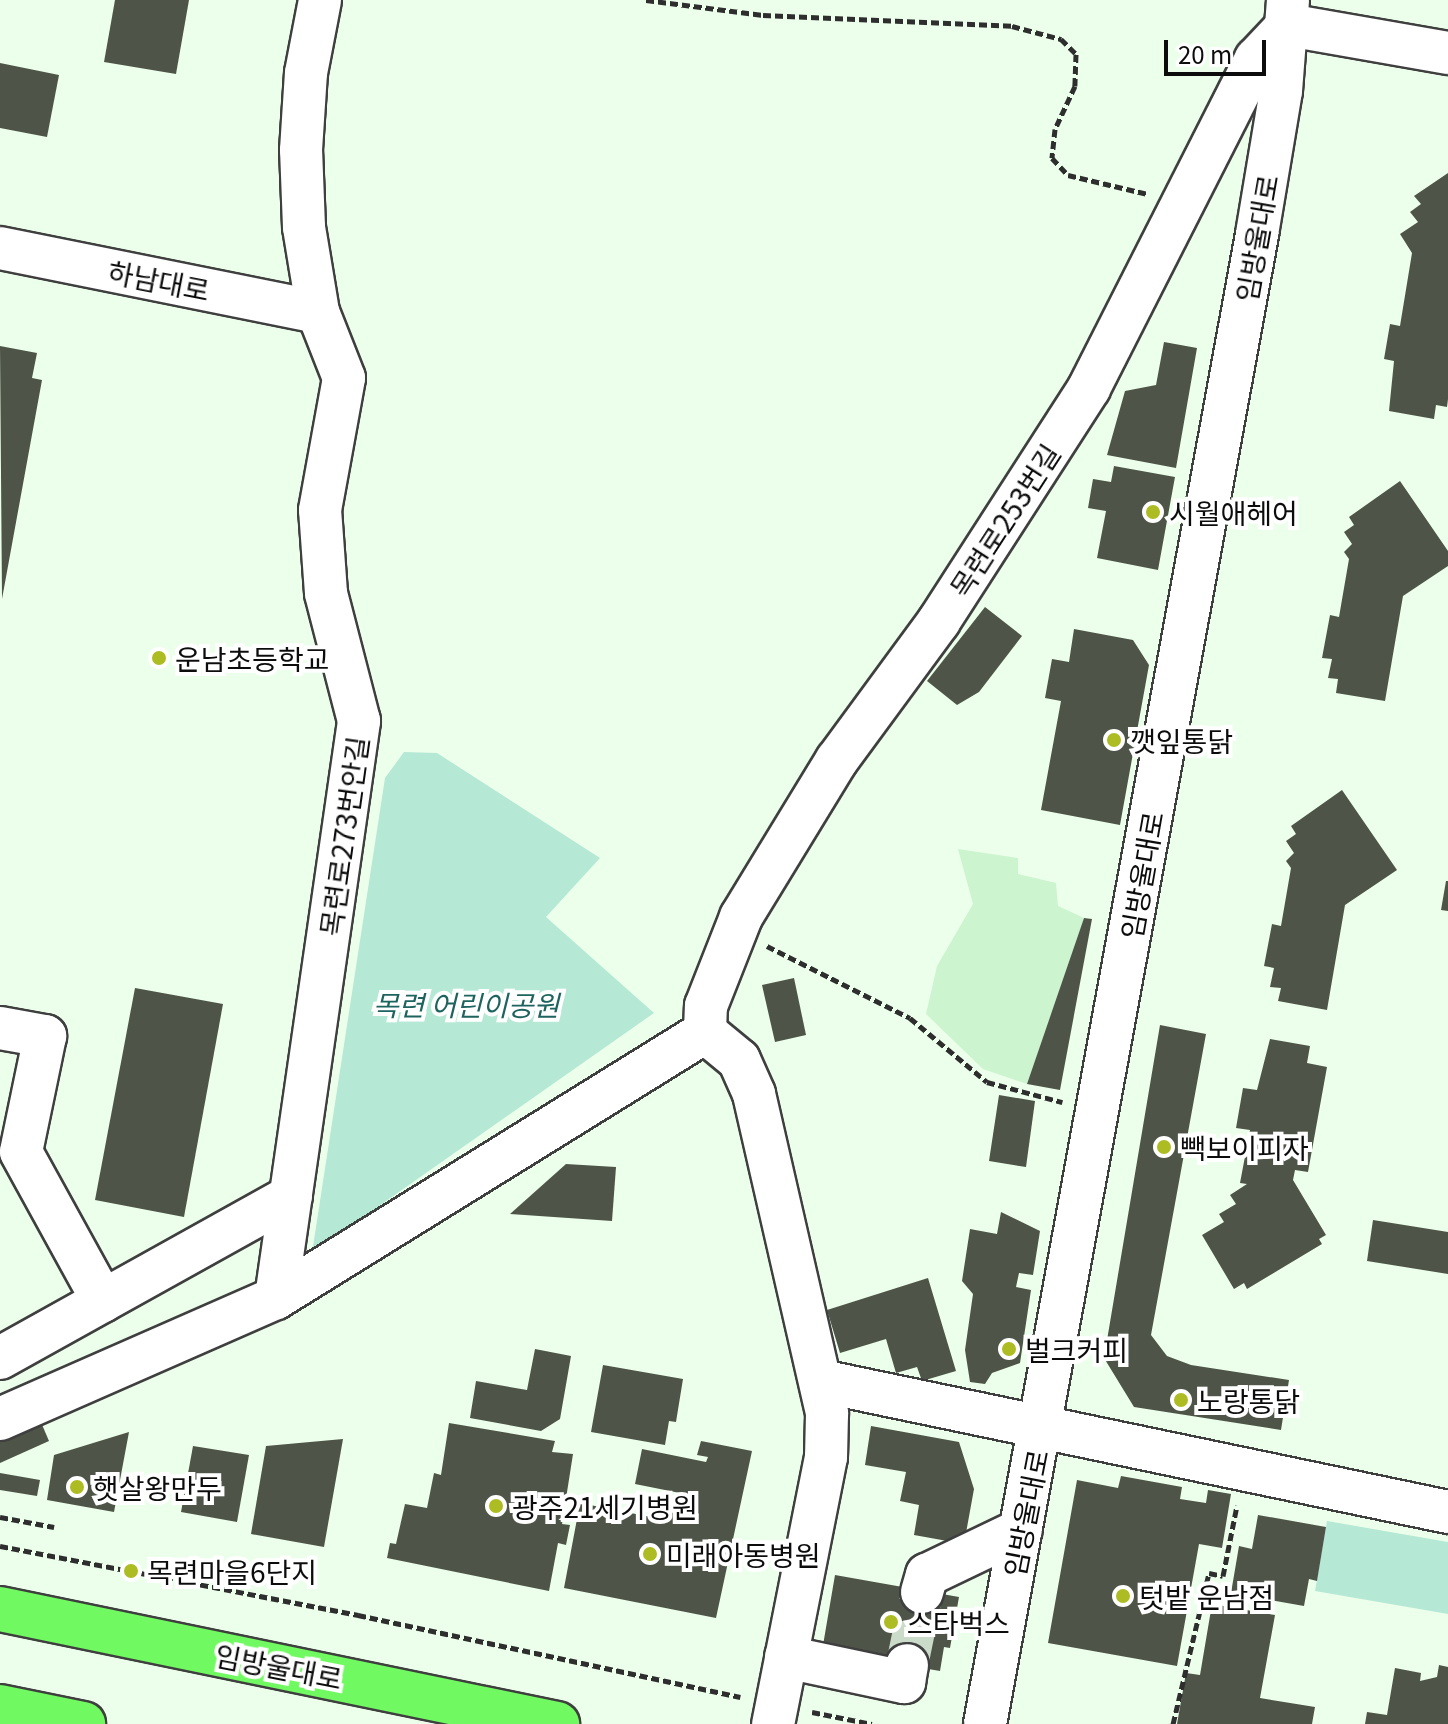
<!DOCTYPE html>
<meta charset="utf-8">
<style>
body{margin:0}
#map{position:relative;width:1448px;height:1724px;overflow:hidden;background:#ecffeb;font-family:Georgia,"Noto Sans KR",serif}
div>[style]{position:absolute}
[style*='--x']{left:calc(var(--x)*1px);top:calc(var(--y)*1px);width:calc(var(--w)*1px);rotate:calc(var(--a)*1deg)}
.farmland>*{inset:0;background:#ccf4ce}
.green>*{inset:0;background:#b5e9d5}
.building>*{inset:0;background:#4e5548}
.minor-tunnel>*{height:42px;margin-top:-21px;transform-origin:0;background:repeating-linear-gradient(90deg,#cadbca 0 42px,transparent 0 63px)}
.path>*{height:5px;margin-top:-2.5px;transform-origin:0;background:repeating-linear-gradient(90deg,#2e2e2e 0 8px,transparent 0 12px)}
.roads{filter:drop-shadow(2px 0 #3f3f3f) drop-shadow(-2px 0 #3f3f3f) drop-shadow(0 2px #3f3f3f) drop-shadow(0 -2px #3f3f3f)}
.minor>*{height:42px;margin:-21px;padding:0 21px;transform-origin:21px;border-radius:21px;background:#fff}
.major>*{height:44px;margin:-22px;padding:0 22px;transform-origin:22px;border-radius:22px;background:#71f961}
.dots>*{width:22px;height:22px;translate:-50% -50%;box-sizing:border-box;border:4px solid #fff;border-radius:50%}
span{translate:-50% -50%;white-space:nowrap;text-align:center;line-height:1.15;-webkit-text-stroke:8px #fff;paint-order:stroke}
.street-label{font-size:28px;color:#0c0c0c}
.poi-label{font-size:28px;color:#0c0c0c}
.left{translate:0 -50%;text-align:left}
.park-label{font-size:28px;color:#1d635e;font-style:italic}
.scale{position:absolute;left:1164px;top:40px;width:102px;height:36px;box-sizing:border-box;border:4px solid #0c0c0c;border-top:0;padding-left:10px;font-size:24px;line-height:28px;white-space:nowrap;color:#0c0c0c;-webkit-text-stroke:6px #fff;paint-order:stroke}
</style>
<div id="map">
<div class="farmland">
<div style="clip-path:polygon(958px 849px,1018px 858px,1018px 874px,1056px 883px,1058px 906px,1084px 918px,1027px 1084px,983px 1069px,926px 1014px,937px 966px,973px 904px)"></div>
</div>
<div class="green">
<div style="clip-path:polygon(404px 752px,437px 753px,600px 858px,546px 917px,654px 1013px,312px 1253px,385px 778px)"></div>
<div style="clip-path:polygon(1327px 1521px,1448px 1542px,1448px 1614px,1315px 1591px)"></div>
</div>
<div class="building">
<div style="clip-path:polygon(115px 0,189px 0,176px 74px,104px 62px)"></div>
<div style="clip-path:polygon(0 63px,59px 75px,47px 137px,0 128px)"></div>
<div style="clip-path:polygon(1448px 173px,1448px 399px,1447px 407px,1436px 405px,1434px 419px,1389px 411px,1394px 361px,1384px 359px,1390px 324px,1400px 326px,1412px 253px,1400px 234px,1418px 222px,1410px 212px,1421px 204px,1414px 196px)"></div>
<div style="clip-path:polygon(1164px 342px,1197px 348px,1176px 468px,1107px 455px,1125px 391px,1156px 385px)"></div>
<div style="clip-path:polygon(0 346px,37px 353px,32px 378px,42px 380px,2px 599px)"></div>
<div style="clip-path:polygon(1114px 466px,1175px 477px,1158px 570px,1097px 558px,1106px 511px,1088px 508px,1093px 479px,1111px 482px)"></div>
<div style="clip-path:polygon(1400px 481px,1448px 551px,1448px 566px,1403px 596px,1385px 701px,1336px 693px,1338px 679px,1328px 678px,1332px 659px,1322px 658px,1330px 615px,1339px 617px,1349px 559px,1344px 552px,1352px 544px,1344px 532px,1354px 525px,1349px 517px)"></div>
<div style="clip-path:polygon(985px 607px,1022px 636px,979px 692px,957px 705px,927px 681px)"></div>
<div style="clip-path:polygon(1074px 629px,1133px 640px,1149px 665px,1120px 825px,1041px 810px,1061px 701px,1045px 698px,1052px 659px,1069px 662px)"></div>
<div style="clip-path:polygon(1342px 790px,1397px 870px,1345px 905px,1327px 1010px,1278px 1001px,1281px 988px,1270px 987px,1274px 968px,1264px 966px,1272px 924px,1281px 926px,1291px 868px,1286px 861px,1294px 853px,1286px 841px,1296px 834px,1291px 826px)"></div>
<div style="clip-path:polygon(1446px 881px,1448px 881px,1448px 911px,1441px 910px)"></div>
<div style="clip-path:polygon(1084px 918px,1092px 919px,1060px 1090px,1027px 1084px)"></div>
<div style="clip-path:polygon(794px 978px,806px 1035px,775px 1042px,762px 985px)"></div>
<div style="clip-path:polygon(135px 988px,223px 1004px,184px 1217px,95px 1200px)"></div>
<div style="clip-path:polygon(1160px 1025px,1206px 1034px,1151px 1335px,1167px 1356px,1191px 1365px,1289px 1380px,1281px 1430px,1134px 1407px,1104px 1358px)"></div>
<div style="clip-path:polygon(1270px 1039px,1310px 1046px,1307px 1063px,1327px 1067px,1308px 1172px,1295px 1170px,1293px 1180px,1326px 1235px,1319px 1239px,1322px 1244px,1247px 1289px,1244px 1283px,1234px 1289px,1202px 1235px,1224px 1222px,1219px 1214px,1236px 1204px,1230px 1195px,1247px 1184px,1240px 1183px,1250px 1130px,1236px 1128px,1243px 1088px,1257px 1090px)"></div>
<div style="clip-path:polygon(999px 1095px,1035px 1101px,1026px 1167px,989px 1161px)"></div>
<div style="clip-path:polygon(566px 1164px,616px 1167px,612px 1221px,510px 1214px)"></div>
<div style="clip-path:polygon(1001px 1212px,1040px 1231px,1033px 1275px,1019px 1273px,1016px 1287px,1031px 1290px,1020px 1363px,992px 1373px,985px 1384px,970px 1382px,965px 1350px,973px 1294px,962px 1281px,970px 1229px,997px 1234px)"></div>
<div style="clip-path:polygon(1373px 1220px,1448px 1232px,1448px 1274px,1367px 1261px)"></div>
<div style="clip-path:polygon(928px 1278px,956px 1371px,922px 1381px,917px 1367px,896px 1373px,886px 1339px,840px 1353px,827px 1310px)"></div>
<div style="clip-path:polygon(535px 1349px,571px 1356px,560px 1419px,541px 1431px,470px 1418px,476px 1381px,527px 1390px)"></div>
<div style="clip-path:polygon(603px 1365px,683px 1379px,676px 1422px,669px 1421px,665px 1445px,591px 1432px)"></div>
<div style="clip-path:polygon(40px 1420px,49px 1441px,0 1463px,0 1438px)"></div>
<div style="clip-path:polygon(449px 1423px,555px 1441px,552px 1452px,573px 1454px,562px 1524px,570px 1525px,566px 1545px,558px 1543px,549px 1591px,387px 1558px,390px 1543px,396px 1544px,405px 1504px,427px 1508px,434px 1473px,441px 1475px)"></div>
<div style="clip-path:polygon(871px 1426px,959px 1442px,974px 1489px,964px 1544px,914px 1535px,919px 1505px,900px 1501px,906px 1472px,865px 1465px)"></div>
<div style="clip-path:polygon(129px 1432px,114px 1512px,47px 1500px,54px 1455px)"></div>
<div style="clip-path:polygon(343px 1439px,324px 1547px,251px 1534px,266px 1446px)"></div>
<div style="clip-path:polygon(701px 1441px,752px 1451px,716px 1618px,564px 1588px,580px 1503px,661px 1519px,663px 1507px,687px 1512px,690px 1495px,635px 1484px,642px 1449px,706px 1462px,708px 1457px,697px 1455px)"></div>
<div style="clip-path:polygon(193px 1446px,249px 1455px,237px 1522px,181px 1512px)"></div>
<div style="clip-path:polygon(0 1473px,40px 1480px,37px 1496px,0 1490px)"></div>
<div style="clip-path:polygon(1121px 1476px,1182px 1487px,1180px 1499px,1206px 1503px,1208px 1490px,1231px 1494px,1222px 1548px,1199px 1544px,1177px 1666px,1048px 1643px,1077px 1480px,1118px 1488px)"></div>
<div style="clip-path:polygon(1258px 1515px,1326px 1527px,1317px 1581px,1309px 1579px,1304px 1606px,1231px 1593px,1239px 1546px,1252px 1549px)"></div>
<div style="clip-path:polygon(835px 1575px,959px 1597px,950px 1648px,944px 1647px,940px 1671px,822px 1651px)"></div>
<div style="clip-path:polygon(1212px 1604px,1275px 1615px,1260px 1698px,1315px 1707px,1312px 1724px,1177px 1724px,1186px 1673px,1200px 1675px)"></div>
<div style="clip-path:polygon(1439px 1665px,1448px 1667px,1448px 1724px,1365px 1724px,1367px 1712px,1387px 1715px,1395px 1668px,1421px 1673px,1420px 1681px,1437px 1677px)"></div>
</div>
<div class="minor-tunnel">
<div style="--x:907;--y:1665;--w:75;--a:-78.4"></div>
</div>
<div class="path">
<div style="--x:646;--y:0;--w:118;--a:7.3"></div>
<div style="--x:763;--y:15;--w:249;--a:2.5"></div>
<div style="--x:1012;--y:26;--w:51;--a:14.9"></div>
<div style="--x:1061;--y:39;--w:21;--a:45"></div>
<div style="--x:1076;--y:54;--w:32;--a:92"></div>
<div style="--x:1075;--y:86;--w:47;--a:114.9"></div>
<div style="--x:1055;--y:129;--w:29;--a:96"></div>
<div style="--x:1052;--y:158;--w:23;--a:47"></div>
<div style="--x:1068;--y:175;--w:82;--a:13.4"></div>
<div style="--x:767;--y:946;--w:160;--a:26.7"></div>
<div style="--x:910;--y:1018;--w:100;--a:39.7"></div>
<div style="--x:987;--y:1082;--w:78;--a:14.9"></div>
<div style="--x:0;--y:1517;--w:55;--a:10.5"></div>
<div style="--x:0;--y:1546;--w:365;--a:10.9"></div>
<div style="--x:358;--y:1615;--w:391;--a:12.1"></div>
<div style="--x:812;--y:1712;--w:61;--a:11.3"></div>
<div style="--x:1173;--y:1724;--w:155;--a:-76.6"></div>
<div style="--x:1209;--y:1573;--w:14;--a:12"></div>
<div style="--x:1223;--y:1576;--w:72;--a:-78.8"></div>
</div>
<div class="roads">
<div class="minor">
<div style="--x:1288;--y:25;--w:162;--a:9.9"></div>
<div style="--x:0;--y:248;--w:324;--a:11.4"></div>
<div style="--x:0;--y:1028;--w:46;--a:10.1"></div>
<div style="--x:45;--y:1036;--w:118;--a:101.7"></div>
<div style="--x:21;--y:1152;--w:170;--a:61.2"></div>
<div style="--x:705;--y:1032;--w:26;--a:-88"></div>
<div style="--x:706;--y:1006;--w:96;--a:-68.5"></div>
<div style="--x:741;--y:917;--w:184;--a:-58.6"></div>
<div style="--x:837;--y:760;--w:172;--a:-53.7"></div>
<div style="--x:939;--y:621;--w:277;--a:-57.2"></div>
<div style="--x:1089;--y:388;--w:369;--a:-63.1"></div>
<div style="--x:1256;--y:59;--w:47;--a:-46.7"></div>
<div style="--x:705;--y:1032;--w:44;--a:39.5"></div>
<div style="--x:739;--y:1060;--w:37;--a:66"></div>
<div style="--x:754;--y:1094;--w:328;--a:77.1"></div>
<div style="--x:827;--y:1414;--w:43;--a:91.3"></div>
<div style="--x:826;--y:1457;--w:272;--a:101.2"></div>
<div style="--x:276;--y:1298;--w:583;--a:-81.81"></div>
<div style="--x:359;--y:721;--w:132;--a:-104.5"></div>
<div style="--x:326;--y:593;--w:83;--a:-94.1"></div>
<div style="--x:320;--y:510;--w:134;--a:-79.7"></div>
<div style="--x:344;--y:378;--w:71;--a:-111.5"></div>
<div style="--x:318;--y:312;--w:86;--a:-99.4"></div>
<div style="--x:304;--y:227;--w:77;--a:-92.2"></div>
<div style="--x:301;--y:150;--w:77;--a:-86.3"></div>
<div style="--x:306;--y:73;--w:74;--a:-79.1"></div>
<div style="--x:0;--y:1358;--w:333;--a:-29.1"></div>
<div style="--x:821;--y:1381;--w:641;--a:11.8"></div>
<div style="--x:0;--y:1419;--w:301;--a:-23.7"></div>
<div style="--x:276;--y:1298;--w:505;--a:-31.8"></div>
<div style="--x:922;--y:1592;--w:18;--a:-74"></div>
<div style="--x:927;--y:1575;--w:104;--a:-25.6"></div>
<div style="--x:786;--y:1657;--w:121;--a:12"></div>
<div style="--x:904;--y:1682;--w:17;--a:-80"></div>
<div style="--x:985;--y:1724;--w:1515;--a:-79.65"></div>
<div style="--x:1257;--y:234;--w:145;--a:-80.5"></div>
<div style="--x:1281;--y:91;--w:91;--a:-85.6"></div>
</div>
<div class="major">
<div style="--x:0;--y:1609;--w:569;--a:11.67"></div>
<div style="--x:0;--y:1707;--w:85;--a:11.6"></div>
</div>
</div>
<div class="dots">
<div style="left:1153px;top:512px;background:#aebc24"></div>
<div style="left:159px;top:658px;background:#aebc24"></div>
<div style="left:1114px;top:740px;background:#aebc24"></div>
<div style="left:1164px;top:1147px;background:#aebc24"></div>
<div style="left:1009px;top:1349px;background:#aebc24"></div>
<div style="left:1181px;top:1400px;background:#aebc24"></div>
<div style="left:77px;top:1487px;background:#aebc24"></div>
<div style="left:496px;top:1506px;background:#aebc24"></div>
<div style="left:650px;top:1554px;background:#aebc24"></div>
<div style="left:131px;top:1571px;background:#aebc24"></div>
<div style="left:1123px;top:1596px;background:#aebc24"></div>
<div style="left:891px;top:1622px;background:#aebc24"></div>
</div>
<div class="street-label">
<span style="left:1256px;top:238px;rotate:-80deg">임방울대로</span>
<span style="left:159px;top:280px;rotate:11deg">하남대로</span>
<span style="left:1004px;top:520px;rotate:-57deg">목련로253번길</span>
<span style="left:343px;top:836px;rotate:-82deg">목련로273번안길</span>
<span style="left:1141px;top:875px;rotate:-80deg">임방울대로</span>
<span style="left:1025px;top:1513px;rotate:-79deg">임방울대로</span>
<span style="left:279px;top:1666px;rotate:11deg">임방울대로</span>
</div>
<div class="poi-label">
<span class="left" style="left:1169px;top:512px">시월애헤어</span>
<span class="left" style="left:175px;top:658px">운남초등학교</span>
<span class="left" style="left:1130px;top:740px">깻잎통닭</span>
<span class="left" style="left:1180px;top:1147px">빽보이피자</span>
<span class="left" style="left:1025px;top:1349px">벌크커피</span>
<span class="left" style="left:1197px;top:1400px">노랑통닭</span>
<span class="left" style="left:93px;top:1487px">햇살왕만두</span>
<span class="left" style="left:512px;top:1506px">광주21세기병원</span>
<span class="left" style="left:666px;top:1554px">미래아동병원</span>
<span class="left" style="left:147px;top:1571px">목련마을6단지</span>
<span class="left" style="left:1139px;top:1596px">텃밭 운남점</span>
<span class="left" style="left:907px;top:1622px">스타벅스</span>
</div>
<div class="park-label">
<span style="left:466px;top:1004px">목련 어린이공원</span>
</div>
<div class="scale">20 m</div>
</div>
